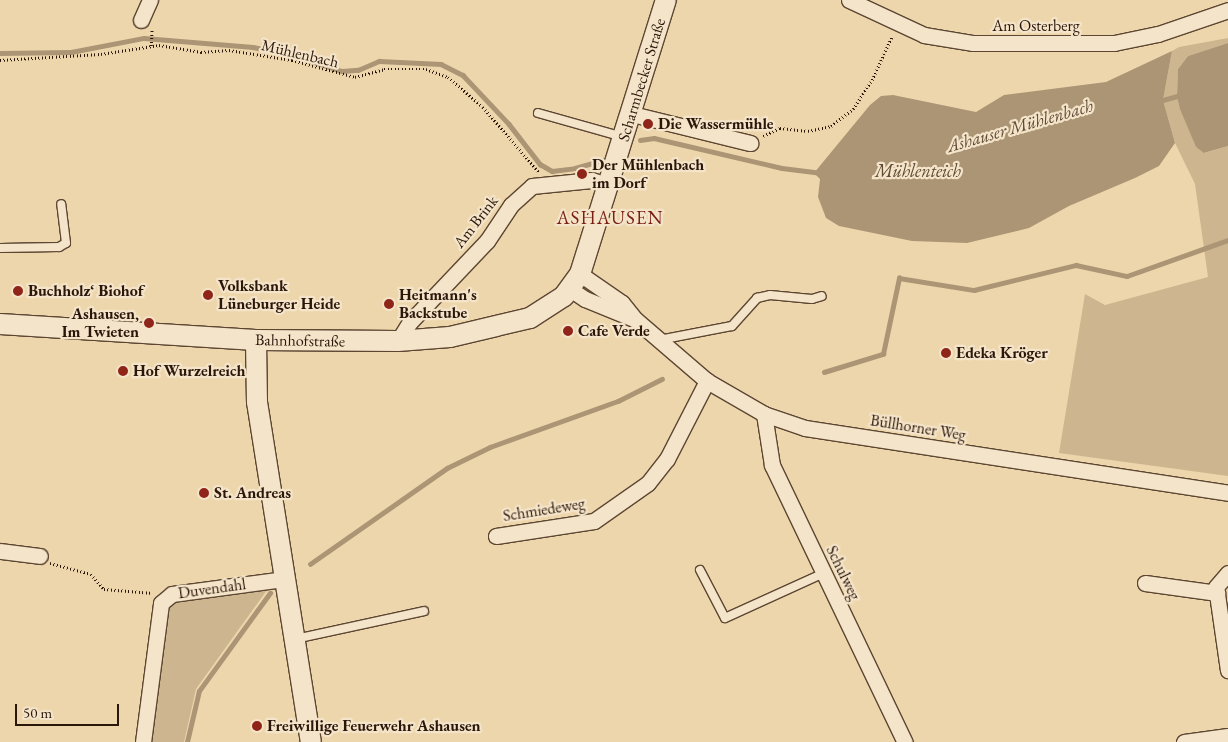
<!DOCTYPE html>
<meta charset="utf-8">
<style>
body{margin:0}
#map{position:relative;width:1228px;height:742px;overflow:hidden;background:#eed6ac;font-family:"EB Garamond",serif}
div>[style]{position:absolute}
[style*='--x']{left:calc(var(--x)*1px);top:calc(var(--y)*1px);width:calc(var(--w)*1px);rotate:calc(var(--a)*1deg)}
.green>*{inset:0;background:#cdb590}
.water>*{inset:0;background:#ac9575}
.stream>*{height:4.5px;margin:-2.25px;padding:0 2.25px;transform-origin:2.25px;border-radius:2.25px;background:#ac9575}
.path>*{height:2.5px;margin-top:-1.25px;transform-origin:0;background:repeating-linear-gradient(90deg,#2b160a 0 1px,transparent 0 3.5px)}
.roads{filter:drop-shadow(1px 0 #5c4632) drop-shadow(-1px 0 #5c4632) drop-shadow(0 1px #5c4632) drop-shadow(0 -1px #5c4632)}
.service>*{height:8px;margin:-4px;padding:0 4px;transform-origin:4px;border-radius:4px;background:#f4e4c9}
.minor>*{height:15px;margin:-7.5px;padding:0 7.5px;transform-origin:7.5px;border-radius:7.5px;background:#f4e4c9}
.tertiary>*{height:20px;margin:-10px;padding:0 10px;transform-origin:10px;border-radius:10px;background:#f4e4c9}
.dots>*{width:14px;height:14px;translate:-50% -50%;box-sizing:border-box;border:2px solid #f4e4c9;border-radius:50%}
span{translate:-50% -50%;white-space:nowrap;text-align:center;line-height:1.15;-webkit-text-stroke:4.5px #f4e4c9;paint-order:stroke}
.street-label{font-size:16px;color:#2b160a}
.poi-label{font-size:16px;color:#2b160a;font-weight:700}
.left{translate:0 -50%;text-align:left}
.right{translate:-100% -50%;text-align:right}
.water-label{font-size:18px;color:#5f4935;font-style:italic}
.quarter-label{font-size:19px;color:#7a1f14;letter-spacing:1px}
.scale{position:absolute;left:15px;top:704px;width:104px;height:22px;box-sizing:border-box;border:2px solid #2b160a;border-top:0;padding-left:6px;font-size:15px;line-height:18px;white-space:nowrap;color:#2b160a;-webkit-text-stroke:4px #f4e4c9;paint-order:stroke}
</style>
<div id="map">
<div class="green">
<div style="clip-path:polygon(1228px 38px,1228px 43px,1188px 56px,1178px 69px,1177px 96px,1196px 147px,1205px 153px,1228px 146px,1228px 476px,1059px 453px,1085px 294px,1105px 305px,1208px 277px,1195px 184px,1175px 143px,1163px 100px,1172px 51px,1179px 47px)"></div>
<div style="clip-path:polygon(267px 590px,196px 689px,184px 742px,148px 742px,168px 606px,175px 600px)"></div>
</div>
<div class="water">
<div style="clip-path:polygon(1228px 43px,1228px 146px,1204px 153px,1196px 147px,1180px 109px,1177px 96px,1178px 69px,1188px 56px)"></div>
<div style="clip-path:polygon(1172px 51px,1163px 100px,1175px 143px,1159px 166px,1135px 178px,1069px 206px,1029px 228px,967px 243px,912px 241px,839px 226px,826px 218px,818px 197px,820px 179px,814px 173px,870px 105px,881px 96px,893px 95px,976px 112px,1004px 95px,1106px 82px)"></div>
</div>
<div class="stream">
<div style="--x:0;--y:53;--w:71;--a:-0.8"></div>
<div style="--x:71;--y:52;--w:74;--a:-10.9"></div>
<div style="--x:144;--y:38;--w:109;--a:4.7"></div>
<div style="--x:253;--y:47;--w:43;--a:12.1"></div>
<div style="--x:295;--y:56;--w:49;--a:17.7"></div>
<div style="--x:342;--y:71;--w:16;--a:-4"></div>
<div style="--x:358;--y:70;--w:23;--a:-23"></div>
<div style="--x:379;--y:61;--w:62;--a:2.8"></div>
<div style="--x:441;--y:64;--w:25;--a:27"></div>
<div style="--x:463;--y:75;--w:67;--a:46.8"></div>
<div style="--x:509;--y:124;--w:51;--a:52.2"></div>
<div style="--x:540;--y:164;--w:14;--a:30"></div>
<div style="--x:552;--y:171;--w:23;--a:-7"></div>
<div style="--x:575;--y:168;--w:29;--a:-16"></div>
<div style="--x:1159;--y:101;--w:24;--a:-15"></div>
<div style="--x:640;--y:140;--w:14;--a:-8"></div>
<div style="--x:654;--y:138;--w:131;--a:13.2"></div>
<div style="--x:782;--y:168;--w:38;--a:7"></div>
<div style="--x:824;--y:372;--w:62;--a:-17"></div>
<div style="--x:883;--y:354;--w:78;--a:-78.1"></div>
<div style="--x:899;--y:278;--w:76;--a:9.1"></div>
<div style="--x:974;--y:290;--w:105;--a:-13.8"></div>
<div style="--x:1076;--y:265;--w:52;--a:12.2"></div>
<div style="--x:1127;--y:276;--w:107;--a:-19.6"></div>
<div style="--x:310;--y:564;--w:167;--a:-35"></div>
<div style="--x:447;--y:468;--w:48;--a:-26"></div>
<div style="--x:490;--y:447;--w:136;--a:-19.8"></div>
<div style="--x:618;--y:401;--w:49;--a:-26.6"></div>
<div style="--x:187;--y:742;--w:52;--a:-76.8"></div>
<div style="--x:199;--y:691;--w:121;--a:-54.1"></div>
</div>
<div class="path">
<div style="--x:151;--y:46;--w:17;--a:-87"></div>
<div style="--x:0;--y:60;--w:101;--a:-3.4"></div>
<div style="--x:101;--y:54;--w:59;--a:-8.8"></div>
<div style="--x:159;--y:45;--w:43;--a:9.5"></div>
<div style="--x:201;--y:52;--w:28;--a:-4"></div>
<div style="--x:229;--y:50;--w:64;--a:9"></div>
<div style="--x:292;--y:60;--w:65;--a:15.1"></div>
<div style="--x:355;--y:77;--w:30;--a:-15"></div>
<div style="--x:384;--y:69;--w:42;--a:0"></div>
<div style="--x:426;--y:69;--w:23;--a:20"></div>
<div style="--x:448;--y:77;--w:46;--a:40.6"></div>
<div style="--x:483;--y:107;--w:86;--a:49.3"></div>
<div style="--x:763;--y:136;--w:19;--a:-25"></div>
<div style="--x:780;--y:128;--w:28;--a:6"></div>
<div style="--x:808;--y:131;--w:24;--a:-12"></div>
<div style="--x:831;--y:126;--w:28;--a:-38"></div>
<div style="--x:853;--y:109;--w:35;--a:-57"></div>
<div style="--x:872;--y:80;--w:48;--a:-65.6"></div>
<div style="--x:50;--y:563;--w:42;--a:15"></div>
<div style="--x:91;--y:574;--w:20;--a:49"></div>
<div style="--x:104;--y:589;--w:49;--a:4.7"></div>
</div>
<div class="roads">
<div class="service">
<div style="--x:538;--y:113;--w:88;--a:15.8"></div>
<div style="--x:0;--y:248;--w:59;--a:-1"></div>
<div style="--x:59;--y:247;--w:8;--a:-30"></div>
<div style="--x:66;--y:243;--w:39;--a:-97"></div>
<div style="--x:659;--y:340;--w:74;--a:-10.9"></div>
<div style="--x:732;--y:326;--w:38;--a:-48"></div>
<div style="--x:757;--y:298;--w:13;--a:-13"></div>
<div style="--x:770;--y:295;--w:42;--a:5.4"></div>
<div style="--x:812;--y:299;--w:10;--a:-17"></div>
<div style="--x:700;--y:570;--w:54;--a:62.5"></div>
<div style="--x:725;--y:618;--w:109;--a:-24.4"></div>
<div style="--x:295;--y:639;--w:132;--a:-12.2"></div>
</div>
<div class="minor">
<div style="--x:849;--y:0;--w:83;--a:25"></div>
<div style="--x:924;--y:35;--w:50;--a:9.3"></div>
<div style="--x:973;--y:43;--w:141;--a:0"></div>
<div style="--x:1114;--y:43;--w:45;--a:-11.6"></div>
<div style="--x:1158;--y:34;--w:74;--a:-18.9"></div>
<div style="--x:141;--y:20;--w:22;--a:-66"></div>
<div style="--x:632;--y:114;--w:122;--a:13.8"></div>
<div style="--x:580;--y:274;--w:51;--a:34.6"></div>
<div style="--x:622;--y:303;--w:22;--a:51"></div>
<div style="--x:636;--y:320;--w:94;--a:40.7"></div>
<div style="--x:707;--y:381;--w:66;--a:30.1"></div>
<div style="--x:764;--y:414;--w:43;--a:18.9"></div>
<div style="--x:805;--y:428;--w:428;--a:8.7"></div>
<div style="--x:570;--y:289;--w:18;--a:34"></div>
<div style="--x:585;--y:299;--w:53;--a:22.2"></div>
<div style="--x:398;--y:341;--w:22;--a:-58"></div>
<div style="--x:410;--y:322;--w:112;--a:-46.5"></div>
<div style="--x:487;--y:241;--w:43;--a:-56.3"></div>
<div style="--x:511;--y:205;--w:28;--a:-42"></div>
<div style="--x:532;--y:186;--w:60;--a:-5.7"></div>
<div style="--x:592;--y:180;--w:18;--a:19"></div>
<div style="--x:764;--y:414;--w:52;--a:81.1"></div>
<div style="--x:772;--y:465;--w:307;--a:64.4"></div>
<div style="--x:496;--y:536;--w:99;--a:-8.7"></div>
<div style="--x:594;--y:521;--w:66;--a:-35.1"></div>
<div style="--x:648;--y:483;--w:31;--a:-52"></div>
<div style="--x:667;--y:459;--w:88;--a:-62.9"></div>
<div style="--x:0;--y:551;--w:40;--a:7.1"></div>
<div style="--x:1228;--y:573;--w:18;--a:131"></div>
<div style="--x:1216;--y:587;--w:84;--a:81.8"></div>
<div style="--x:1145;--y:583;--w:73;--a:7.9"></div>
<div style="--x:143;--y:742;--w:140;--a:-82.6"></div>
<div style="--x:161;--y:603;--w:14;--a:-39"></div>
<div style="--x:172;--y:594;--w:114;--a:-7.6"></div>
<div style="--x:1184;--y:742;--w:44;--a:-7.8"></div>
</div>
<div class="tertiary">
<div style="--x:0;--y:324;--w:256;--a:3.6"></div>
<div style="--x:256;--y:340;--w:142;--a:0.4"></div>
<div style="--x:398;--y:341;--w:52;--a:-4.4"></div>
<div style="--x:450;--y:337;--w:82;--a:-13.4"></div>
<div style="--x:530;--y:318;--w:40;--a:-32.9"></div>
<div style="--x:564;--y:296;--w:27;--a:-54"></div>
<div style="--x:580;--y:274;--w:287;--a:-72.6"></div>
<div style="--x:256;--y:340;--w:62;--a:89.1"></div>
<div style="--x:257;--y:402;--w:344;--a:81"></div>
</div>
</div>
<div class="dots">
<div style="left:648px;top:124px;background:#8f2418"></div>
<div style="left:582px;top:174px;background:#8f2418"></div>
<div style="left:18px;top:291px;background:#8f2418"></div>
<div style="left:208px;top:295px;background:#8f2418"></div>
<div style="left:389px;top:304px;background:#8f2418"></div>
<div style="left:149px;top:323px;background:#8f2418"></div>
<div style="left:568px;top:331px;background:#8f2418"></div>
<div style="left:946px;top:353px;background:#8f2418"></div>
<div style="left:123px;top:371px;background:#8f2418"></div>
<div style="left:204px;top:493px;background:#8f2418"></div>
<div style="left:257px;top:726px;background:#8f2418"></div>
</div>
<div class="street-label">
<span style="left:1036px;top:26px">Am Osterberg</span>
<span style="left:300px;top:54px;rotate:13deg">Mühlenbach</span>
<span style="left:642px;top:80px;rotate:-73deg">Scharmbecker Straße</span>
<span style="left:476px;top:222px;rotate:-52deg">Am Brink</span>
<span style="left:300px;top:341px;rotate:1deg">Bahnhofstraße</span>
<span style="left:918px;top:428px;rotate:9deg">Büllhorner Weg</span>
<span style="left:544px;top:510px;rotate:-9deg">Schmiedeweg</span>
<span style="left:843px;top:573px;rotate:64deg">Schulweg</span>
<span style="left:212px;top:589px;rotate:-8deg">Duvendahl</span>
</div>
<div class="poi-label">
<span class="left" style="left:658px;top:124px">Die Wassermühle</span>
<span class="left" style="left:592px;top:174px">Der Mühlenbach<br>im Dorf</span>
<span class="left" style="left:218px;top:295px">Volksbank<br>Lüneburger Heide</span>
<span class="left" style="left:28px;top:291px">Buchholz‘ Biohof</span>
<span class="left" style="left:399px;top:304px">Heitmann's<br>Backstube</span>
<span class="right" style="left:139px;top:323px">Ashausen,<br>Im Twieten</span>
<span class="left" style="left:578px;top:331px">Cafe Verde</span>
<span class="left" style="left:956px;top:353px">Edeka Kröger</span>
<span class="left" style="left:133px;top:371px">Hof Wurzelreich</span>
<span class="left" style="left:214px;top:493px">St. Andreas</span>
<span class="left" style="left:267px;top:726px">Freiwillige Feuerwehr Ashausen</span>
</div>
<div class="water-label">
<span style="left:1020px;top:126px;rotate:-16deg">Ashauser Mühlenbach</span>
<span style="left:918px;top:171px">Mühlenteich</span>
</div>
<div class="quarter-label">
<span style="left:610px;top:218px">ASHAUSEN</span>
</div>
<div class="scale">50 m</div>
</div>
